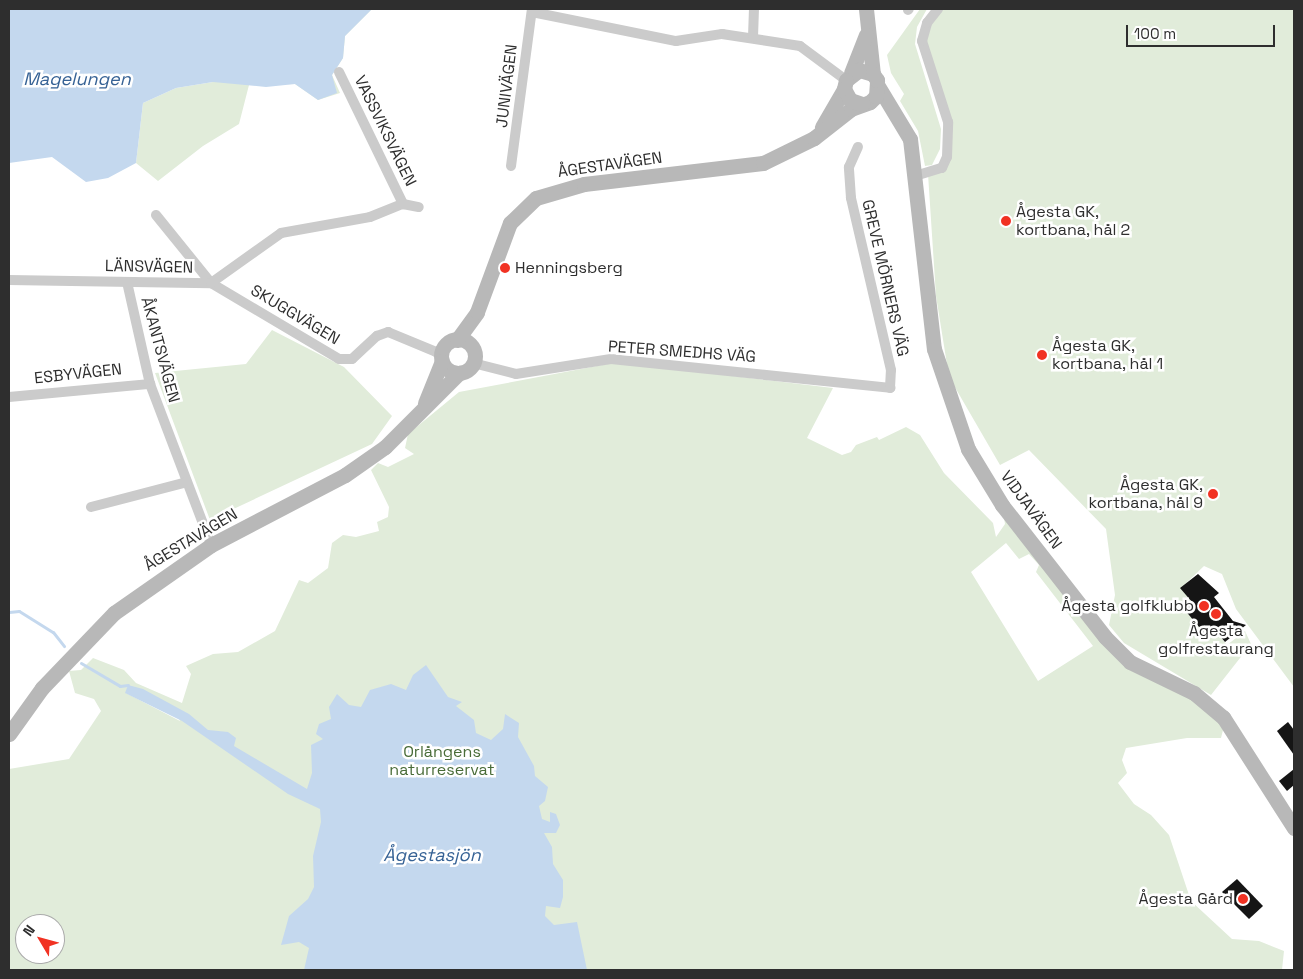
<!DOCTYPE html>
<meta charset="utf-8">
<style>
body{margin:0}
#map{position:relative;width:1303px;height:979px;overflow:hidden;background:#fff;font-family:"Space Grotesk",sans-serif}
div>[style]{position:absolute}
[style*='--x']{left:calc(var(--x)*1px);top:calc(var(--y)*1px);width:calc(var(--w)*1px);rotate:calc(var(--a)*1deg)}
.green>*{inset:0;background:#e1ecda}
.water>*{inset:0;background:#c4d8ee}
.stream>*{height:3px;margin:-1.5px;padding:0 1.5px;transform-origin:1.5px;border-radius:1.5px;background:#c4d8ee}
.building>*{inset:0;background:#151515}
.street>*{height:10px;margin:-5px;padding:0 5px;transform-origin:5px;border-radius:5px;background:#cbcbcb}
.secondary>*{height:15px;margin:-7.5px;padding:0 7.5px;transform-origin:7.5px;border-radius:7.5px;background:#b8b8b8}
.secondary>.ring{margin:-7.5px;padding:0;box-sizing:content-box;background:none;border:15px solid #b8b8b8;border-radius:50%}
.dots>*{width:14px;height:14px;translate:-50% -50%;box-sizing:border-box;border:2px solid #fff;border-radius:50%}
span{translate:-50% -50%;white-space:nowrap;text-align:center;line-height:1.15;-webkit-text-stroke:5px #fff;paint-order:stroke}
.street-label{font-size:16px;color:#2e2e2e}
.poi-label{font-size:16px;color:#2e2e2e}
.left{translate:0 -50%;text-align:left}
.right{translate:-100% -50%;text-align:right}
.park-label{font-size:16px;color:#496c38}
.water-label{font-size:18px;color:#366295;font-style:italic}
.frame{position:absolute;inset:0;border:10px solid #2e2e2e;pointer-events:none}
.north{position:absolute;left:15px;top:914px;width:50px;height:50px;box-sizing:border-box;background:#fff;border:1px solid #ababab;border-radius:50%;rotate:307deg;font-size:14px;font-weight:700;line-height:20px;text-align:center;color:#2e2e2e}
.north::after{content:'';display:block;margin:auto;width:18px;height:22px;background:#f13223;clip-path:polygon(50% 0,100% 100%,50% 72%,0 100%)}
.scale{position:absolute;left:1126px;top:25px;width:149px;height:22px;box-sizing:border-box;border:2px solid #2e2e2e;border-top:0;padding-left:6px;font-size:15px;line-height:18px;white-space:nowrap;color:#2e2e2e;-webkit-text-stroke:4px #fff;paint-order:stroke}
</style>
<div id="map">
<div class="green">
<div style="clip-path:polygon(372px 9px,345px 36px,343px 58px,332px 75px,340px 93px,318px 100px,295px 84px,249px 85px,239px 124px,203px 146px,158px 181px,136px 163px,143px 103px,176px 88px,213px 82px)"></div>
<div style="clip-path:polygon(920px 9px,927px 9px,917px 27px,915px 44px,941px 129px,940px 149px,932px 165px,925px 166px,918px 131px,900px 101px,904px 94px,891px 73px,887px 55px)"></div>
<div style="clip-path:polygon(938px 9px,1294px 9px,1294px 687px,1236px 609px,1222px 574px,1204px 566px,1181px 588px,1192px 602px,1184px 609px,1204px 633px,1212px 627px,1227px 645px,1245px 631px,1251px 644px,1211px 695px,1124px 643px,1109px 625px,1115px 595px,1106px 529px,1029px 450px,1000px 465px,949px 377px,936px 296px,928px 174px,942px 168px,949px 139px,922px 41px)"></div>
<div style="clip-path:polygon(272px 330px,344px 367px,392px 416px,372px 444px,210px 520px,155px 373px,246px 364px)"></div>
<div style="clip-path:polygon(evenodd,618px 362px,833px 388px,807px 438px,842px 455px,851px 452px,856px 445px,877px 437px,879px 440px,906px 427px,920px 435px,944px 473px,993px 523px,996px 537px,1005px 524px,1002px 505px,1130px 662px,1213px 708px,1223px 730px,1221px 738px,1187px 738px,1126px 748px,1122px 760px,1127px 773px,1118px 783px,1134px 804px,1151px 815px,1169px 835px,1191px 901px,1232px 939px,1259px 941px,1284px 951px,1282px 970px,9px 970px,9px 769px,69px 759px,101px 711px,94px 699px,75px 693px,69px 671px,81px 670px,93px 658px,124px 670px,136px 683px,182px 703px,191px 674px,186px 666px,213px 654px,238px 652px,275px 631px,299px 580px,308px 583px,328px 568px,332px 543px,343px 535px,356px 537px,379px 531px,377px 522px,388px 517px,389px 507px,371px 470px,378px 463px,388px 467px,414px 454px,405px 448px,408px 434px,459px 392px,618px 362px,1006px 543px,1019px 559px,1029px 554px,1039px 565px,1036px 572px,1093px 646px,1038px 681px,971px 572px,1006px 543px,618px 362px,128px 685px,173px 706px,180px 721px,126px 693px,128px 685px,618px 362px,25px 924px,55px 924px,55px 954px,25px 954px,25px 924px)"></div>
</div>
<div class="water">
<div style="clip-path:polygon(9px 9px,372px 9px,345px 36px,343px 58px,332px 75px,337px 93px,318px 100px,295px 84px,266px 87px,213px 82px,176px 88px,143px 103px,136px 163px,108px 178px,86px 182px,52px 157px,9px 163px)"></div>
<div style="clip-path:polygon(426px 665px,448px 697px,462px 702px,456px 706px,474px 720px,476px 733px,491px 740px,503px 729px,505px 714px,519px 723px,518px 737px,534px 766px,535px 776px,548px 787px,545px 801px,539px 806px,542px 819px,550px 822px,550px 812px,556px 814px,560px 825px,556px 833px,544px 833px,552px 847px,553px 864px,563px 880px,563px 897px,560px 908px,546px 906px,545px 916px,554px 925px,577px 922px,587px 970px,304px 970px,309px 948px,299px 942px,281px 945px,289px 916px,308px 899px,314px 887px,313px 856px,321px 822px,320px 809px,288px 794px,182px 721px,125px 693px,128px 685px,143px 689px,189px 714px,208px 730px,228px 732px,236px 738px,234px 746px,307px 789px,312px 773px,311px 745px,323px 739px,316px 734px,319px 724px,331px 719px,329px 707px,337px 694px,349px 705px,361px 707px,370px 690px,391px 684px,406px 690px,413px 675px)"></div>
</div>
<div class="stream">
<div style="--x:9;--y:612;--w:10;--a:-6"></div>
<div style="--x:19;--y:611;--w:40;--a:32"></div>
<div style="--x:53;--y:632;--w:18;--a:52"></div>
<div style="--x:81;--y:663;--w:45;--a:30.5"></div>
<div style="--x:120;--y:686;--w:8;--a:-7"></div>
</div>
<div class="building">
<div style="clip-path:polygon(1198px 574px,1219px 593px,1214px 597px,1233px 621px,1246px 625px,1225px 642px,1212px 627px,1204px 633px,1184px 609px,1192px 602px,1180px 588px)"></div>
<div style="clip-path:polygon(1288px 722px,1294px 730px,1294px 755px,1277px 731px)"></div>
<div style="clip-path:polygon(1294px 769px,1294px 785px,1287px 791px,1279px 781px)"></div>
<div style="clip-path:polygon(1237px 879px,1263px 906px,1249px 919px,1222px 892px)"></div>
</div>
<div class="street">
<div style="--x:908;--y:10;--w:1;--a:-45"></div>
<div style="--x:532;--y:12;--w:147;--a:11.4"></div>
<div style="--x:676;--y:41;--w:47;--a:-8.7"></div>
<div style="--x:722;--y:34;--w:79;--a:8.7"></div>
<div style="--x:800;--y:46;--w:57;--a:36.5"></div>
<div style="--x:753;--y:37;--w:28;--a:-88"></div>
<div style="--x:339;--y:72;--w:147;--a:64.1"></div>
<div style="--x:511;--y:166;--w:158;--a:-82.4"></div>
<div style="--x:915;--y:176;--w:28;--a:-17"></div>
<div style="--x:942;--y:168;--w:12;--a:-66"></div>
<div style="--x:947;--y:157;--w:35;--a:-88"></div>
<div style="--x:948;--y:122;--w:85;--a:-107.8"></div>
<div style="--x:922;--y:41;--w:19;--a:-74"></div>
<div style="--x:927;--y:23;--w:18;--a:-52"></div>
<div style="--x:156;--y:215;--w:87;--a:51"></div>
<div style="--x:211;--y:283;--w:149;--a:30.7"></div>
<div style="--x:339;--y:359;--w:13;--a:0"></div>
<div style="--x:352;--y:359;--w:34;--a:-43"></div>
<div style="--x:377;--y:336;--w:12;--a:-20"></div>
<div style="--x:388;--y:332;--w:52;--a:22.6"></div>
<div style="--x:436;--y:352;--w:6;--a:-18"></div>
<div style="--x:9;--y:280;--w:202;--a:0.9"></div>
<div style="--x:211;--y:283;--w:86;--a:-35.5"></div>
<div style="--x:281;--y:233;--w:90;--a:-10.2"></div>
<div style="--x:370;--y:217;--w:35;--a:-22"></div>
<div style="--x:403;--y:204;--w:16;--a:11"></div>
<div style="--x:127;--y:282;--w:105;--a:77.3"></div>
<div style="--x:150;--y:384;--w:172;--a:69.2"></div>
<div style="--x:473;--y:363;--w:44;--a:14.3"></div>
<div style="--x:516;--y:374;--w:96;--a:-9"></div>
<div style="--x:611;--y:359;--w:281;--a:5.9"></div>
<div style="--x:890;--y:388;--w:18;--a:-87"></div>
<div style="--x:891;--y:370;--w:177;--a:-103.1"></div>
<div style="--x:851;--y:198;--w:31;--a:-94"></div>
<div style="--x:849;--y:167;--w:22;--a:-66"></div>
<div style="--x:9;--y:397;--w:142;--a:-5.3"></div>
<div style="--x:91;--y:507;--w:99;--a:-14.6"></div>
</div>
<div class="secondary">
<div style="--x:866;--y:9;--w:65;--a:83.9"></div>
<div style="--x:851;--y:73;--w:41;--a:-68.5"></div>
<div style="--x:878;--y:86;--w:62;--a:58.9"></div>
<div style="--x:910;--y:139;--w:211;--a:83.5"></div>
<div style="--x:934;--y:349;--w:106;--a:71.2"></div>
<div style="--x:968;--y:449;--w:66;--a:58.7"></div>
<div style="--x:1002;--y:505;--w:167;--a:52"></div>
<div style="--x:1105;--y:637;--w:35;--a:45"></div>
<div style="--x:1130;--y:662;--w:71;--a:25.8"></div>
<div style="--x:1194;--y:693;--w:38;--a:40"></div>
<div style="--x:1223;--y:717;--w:132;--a:57.4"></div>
<div style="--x:822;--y:127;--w:44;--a:-59.9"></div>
<div class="ring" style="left:441px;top:339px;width:19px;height:19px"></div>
<div style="--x:457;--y:340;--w:34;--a:-54"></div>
<div style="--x:477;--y:312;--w:95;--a:-69.7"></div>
<div style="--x:510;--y:223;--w:36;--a:-44"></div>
<div style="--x:536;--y:198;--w:50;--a:-16.3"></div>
<div style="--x:584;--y:184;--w:180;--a:-6.7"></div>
<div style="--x:763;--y:163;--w:57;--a:-26.1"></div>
<div style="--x:814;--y:138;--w:47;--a:-38.1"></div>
<div style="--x:851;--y:109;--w:20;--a:-20"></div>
<div style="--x:870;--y:102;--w:8;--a:-45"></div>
<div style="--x:876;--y:96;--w:16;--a:-86"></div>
<div style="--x:877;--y:80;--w:7;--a:-124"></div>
<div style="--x:873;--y:74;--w:15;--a:-164"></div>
<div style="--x:859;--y:70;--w:16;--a:142"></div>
<div style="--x:846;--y:80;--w:9;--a:103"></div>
<div style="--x:844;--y:89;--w:13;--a:61"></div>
<div style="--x:850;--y:100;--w:13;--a:18"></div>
<div style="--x:425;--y:403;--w:45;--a:-68"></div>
<div style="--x:9;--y:734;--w:57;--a:-54.3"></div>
<div style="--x:42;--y:688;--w:104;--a:-46.2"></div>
<div style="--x:114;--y:613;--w:118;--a:-35"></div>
<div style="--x:211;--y:545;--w:151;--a:-27.6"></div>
<div style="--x:345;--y:475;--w:49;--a:-35"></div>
<div style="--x:385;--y:447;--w:105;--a:-45"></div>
</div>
<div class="dots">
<div style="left:1006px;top:221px;background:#f13223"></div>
<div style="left:505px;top:268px;background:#f13223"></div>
<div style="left:1042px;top:355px;background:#f13223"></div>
<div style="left:1213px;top:494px;background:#f13223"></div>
<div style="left:1204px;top:606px;background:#f13223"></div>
<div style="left:1216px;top:614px;background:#f13223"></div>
<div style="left:1243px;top:899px;background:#f13223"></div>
</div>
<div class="street-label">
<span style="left:507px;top:86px;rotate:-83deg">JUNIVÄGEN</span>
<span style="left:385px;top:131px;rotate:64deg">VASSVIKSVÄGEN</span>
<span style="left:610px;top:165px;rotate:-8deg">ÅGESTAVÄGEN</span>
<span style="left:149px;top:267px;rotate:1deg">LÄNSVÄGEN</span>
<span style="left:885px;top:278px;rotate:77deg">GREVE MÖRNERS VÄG</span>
<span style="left:295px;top:315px;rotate:31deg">SKUGGVÄGEN</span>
<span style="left:160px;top:350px;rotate:75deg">ÅKANTSVÄGEN</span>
<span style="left:682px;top:352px;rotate:4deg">PETER SMEDHS VÄG</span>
<span style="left:78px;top:374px;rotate:-6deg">ESBYVÄGEN</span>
<span style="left:1031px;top:510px;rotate:54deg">VIDJAVÄGEN</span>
<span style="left:191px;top:540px;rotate:-31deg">ÅGESTAVÄGEN</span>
</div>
<div class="poi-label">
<span class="left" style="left:1016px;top:221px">Ågesta GK,<br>kortbana, hål 2</span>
<span class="left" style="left:515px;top:268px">Henningsberg</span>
<span class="left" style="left:1052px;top:355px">Ågesta GK,<br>kortbana, hål 1</span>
<span class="right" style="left:1203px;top:494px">Ågesta GK,<br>kortbana, hål 9</span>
<span class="right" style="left:1194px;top:606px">Ågesta golfklubb</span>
<span style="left:1216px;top:640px">Ågesta<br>golfrestaurang</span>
<span class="right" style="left:1233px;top:899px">Ågesta Gård</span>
</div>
<div class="park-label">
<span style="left:442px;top:761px">Orlångens<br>naturreservat</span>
</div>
<div class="water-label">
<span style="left:77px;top:79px">Magelungen</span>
<span style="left:432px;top:855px">Ågestasjön</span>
</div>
<div class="frame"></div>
<div class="north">N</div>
<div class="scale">100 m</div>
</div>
